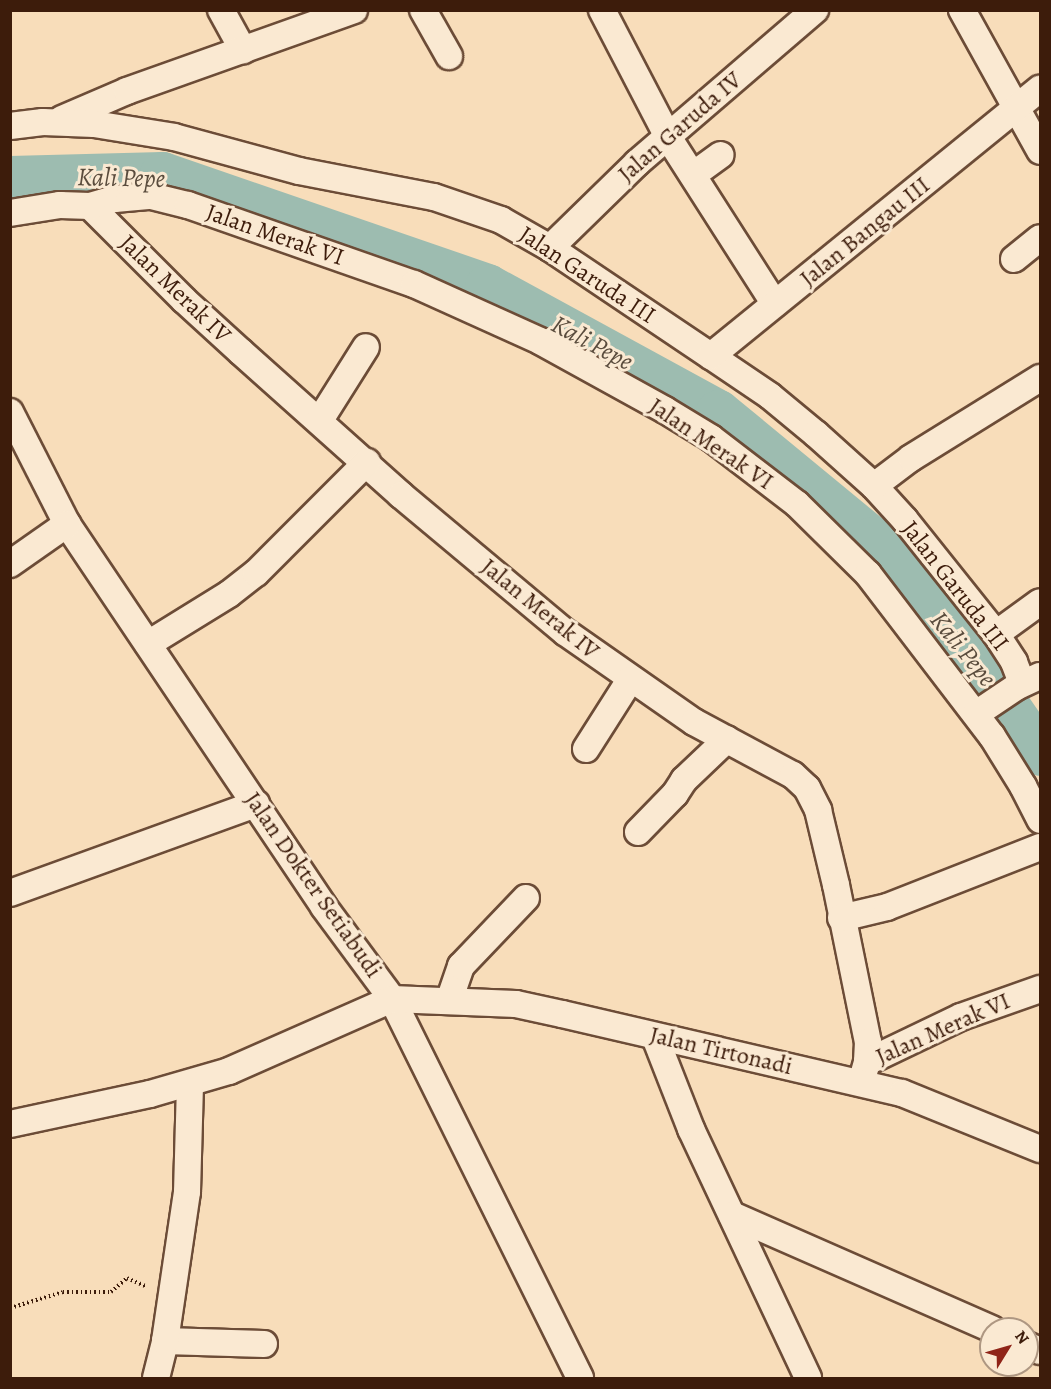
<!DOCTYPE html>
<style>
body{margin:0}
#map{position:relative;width:1051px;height:1389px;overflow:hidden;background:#f8ddba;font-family:Alegreya,serif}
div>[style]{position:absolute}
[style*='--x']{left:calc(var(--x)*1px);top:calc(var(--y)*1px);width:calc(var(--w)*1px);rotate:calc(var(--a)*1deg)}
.river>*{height:45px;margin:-22.5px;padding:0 22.5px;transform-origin:22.5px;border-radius:22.5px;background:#9dbcb0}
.path>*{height:4px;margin-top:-2px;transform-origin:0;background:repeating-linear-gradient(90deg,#3d1c0b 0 1.5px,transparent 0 4.5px)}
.roads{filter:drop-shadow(2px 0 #6c4c37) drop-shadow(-2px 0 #6c4c37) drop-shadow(0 2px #6c4c37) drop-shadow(0 -2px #6c4c37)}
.minor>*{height:26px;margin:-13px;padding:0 13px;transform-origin:13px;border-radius:13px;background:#fae9d2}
span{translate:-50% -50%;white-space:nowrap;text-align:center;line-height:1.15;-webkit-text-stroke:6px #fae9d2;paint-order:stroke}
.street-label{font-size:24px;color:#3d1c0b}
.water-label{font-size:26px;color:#5a4c3d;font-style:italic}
.frame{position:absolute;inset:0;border:12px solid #3d1c0b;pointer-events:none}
.north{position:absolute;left:979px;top:1317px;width:60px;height:60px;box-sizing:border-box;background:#fae9d2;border:2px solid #ae9782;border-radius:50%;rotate:53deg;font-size:16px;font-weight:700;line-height:24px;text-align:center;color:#3d1c0b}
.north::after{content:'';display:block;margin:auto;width:21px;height:27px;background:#8f2418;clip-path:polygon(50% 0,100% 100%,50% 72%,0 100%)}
</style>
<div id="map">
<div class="river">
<div style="--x:10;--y:178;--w:152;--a:-1.5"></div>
<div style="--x:162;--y:174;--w:344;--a:19"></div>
<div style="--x:487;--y:286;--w:263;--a:28.6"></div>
<div style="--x:718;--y:412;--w:200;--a:39.5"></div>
<div style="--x:872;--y:539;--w:170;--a:49.8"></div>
<div style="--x:982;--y:669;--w:102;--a:55.4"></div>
</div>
<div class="path">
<div style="--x:10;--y:1308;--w:55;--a:-16.8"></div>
<div style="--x:63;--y:1292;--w:48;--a:0"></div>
<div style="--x:111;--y:1292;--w:21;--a:-41"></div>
<div style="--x:127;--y:1278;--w:22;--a:24"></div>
</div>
<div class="roads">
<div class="minor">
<div style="--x:221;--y:10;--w:46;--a:61.2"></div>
<div style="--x:423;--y:10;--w:53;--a:60.5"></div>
<div style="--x:602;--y:10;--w:143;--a:62.5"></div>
<div style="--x:668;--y:137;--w:198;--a:57.4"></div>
<div style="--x:962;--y:10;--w:161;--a:61"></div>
<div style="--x:62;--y:119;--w:71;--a:-23.3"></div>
<div style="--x:127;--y:91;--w:241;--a:-19.6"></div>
<div style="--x:10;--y:126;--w:33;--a:-7"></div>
<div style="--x:43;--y:122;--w:51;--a:2.2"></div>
<div style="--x:94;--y:124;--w:81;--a:9.2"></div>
<div style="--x:174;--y:137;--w:130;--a:15.2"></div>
<div style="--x:299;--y:171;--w:137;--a:10.9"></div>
<div style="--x:434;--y:197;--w:71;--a:18.9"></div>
<div style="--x:501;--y:220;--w:56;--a:29.7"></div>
<div style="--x:550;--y:248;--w:194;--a:33.9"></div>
<div style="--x:711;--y:356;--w:71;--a:34.1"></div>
<div style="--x:770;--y:396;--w:60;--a:39.6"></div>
<div style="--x:816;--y:434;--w:78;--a:41.9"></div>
<div style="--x:874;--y:486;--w:46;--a:47.6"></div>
<div style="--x:905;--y:520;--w:146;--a:51.4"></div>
<div style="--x:996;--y:634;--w:33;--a:57"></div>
<div style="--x:1014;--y:662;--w:22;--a:69"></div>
<div style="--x:693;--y:175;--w:34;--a:-36"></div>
<div style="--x:90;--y:206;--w:133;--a:45"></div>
<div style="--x:184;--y:300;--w:77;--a:42.4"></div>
<div style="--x:241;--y:352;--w:215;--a:41.8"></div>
<div style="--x:401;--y:495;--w:214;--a:39.9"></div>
<div style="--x:565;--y:632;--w:157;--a:34.9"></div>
<div style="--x:694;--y:722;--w:112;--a:28.2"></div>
<div style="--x:793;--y:775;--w:19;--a:43"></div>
<div style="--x:807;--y:788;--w:25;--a:63"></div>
<div style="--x:818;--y:810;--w:77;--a:76.5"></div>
<div style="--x:836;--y:885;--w:160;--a:78.5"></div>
<div style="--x:868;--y:1042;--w:20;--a:93"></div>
<div style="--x:10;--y:213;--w:51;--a:-9.1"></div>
<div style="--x:60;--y:205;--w:30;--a:2"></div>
<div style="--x:90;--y:206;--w:26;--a:-16"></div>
<div style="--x:115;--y:199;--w:36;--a:-5"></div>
<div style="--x:151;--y:196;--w:38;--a:14"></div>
<div style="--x:188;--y:205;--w:239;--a:19.3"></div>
<div style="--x:414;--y:284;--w:138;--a:24.3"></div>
<div style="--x:540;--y:341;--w:143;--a:28.9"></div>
<div style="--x:665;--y:410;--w:54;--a:31.3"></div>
<div style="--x:711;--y:438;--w:108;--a:37.5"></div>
<div style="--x:797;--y:504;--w:100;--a:44.6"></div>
<div style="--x:868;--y:574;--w:204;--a:52.6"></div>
<div style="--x:992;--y:736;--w:59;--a:58.2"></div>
<div style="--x:1023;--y:786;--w:38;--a:63"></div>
<div style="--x:550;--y:248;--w:122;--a:-44.3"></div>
<div style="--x:637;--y:163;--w:235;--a:-40.7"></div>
<div style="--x:1014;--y:259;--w:33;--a:-39"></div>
<div style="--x:711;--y:356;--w:424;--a:-39.1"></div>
<div style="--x:10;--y:412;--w:126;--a:63"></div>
<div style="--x:67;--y:524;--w:461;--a:56.1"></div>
<div style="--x:324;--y:907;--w:114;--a:53.5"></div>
<div style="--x:392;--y:999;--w:423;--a:63.6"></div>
<div style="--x:320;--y:420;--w:86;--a:-57.8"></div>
<div style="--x:874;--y:486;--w:46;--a:-37.1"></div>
<div style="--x:911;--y:458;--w:152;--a:-31.8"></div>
<div style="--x:10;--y:564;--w:70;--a:-35.1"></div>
<div style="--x:996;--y:634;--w:54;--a:-36"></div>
<div style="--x:148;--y:644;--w:95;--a:-31.7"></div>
<div style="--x:229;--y:594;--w:34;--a:-38"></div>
<div style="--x:256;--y:573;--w:157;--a:-45"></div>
<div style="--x:976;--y:714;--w:48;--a:-34"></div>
<div style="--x:1016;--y:687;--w:26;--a:-25"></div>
<div style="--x:586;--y:749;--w:82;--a:-57.5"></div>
<div style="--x:638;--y:832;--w:53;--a:-45.8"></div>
<div style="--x:675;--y:794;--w:17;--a:-57"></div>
<div style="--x:684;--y:780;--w:59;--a:-43.6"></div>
<div style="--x:10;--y:893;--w:262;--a:-19.9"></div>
<div style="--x:841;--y:918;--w:47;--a:-13.4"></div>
<div style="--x:887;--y:907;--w:164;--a:-21.4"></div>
<div style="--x:449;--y:1001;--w:37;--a:-71"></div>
<div style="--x:461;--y:966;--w:94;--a:-46.3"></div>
<div style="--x:655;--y:1037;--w:99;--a:68.6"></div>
<div style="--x:691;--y:1129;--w:275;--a:64.8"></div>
<div style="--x:863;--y:1076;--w:15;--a:-74"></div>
<div style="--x:867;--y:1062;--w:104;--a:-25.6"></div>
<div style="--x:961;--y:1017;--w:84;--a:-19.5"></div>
<div style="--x:10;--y:1124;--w:143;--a:-12.1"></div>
<div style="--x:150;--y:1094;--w:82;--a:-16.2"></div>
<div style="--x:229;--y:1071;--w:178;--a:-23.8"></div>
<div style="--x:392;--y:999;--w:124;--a:2.3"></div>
<div style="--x:516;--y:1004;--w:47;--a:12.3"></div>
<div style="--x:562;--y:1014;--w:349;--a:13.1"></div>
<div style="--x:902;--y:1093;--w:149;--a:22.1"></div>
<div style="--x:732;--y:1215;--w:284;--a:23.7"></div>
<div style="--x:165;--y:1341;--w:99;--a:1.7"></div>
<div style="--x:1027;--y:1345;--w:14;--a:25"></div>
<div style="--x:156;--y:1378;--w:38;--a:-76"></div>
<div style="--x:165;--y:1341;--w:151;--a:-81.6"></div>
<div style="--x:187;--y:1192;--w:108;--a:-88.4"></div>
</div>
</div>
<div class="street-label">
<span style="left:680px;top:127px;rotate:-41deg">Jalan Garuda IV</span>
<span style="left:865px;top:232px;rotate:-39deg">Jalan Bangau III</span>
<span style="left:275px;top:235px;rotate:19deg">Jalan Merak VI</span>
<span style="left:587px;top:275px;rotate:33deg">Jalan Garuda III</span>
<span style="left:175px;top:289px;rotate:44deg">Jalan Merak IV</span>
<span style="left:711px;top:444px;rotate:34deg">Jalan Merak VI</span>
<span style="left:955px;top:586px;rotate:52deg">Jalan Garuda III</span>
<span style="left:540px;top:609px;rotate:39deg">Jalan Merak IV</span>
<span style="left:313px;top:885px;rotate:55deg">Jalan Dokter Setiabudi</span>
<span style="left:943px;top:1029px;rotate:-24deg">Jalan Merak VI</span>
<span style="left:721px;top:1051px;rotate:13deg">Jalan Tirtonadi</span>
</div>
<div class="water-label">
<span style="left:121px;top:178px;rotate:1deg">Kali Pepe</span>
<span style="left:592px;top:343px;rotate:28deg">Kali Pepe</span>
<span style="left:963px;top:649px;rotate:51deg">Kali Pepe</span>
</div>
<div class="frame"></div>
<div class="north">N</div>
</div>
